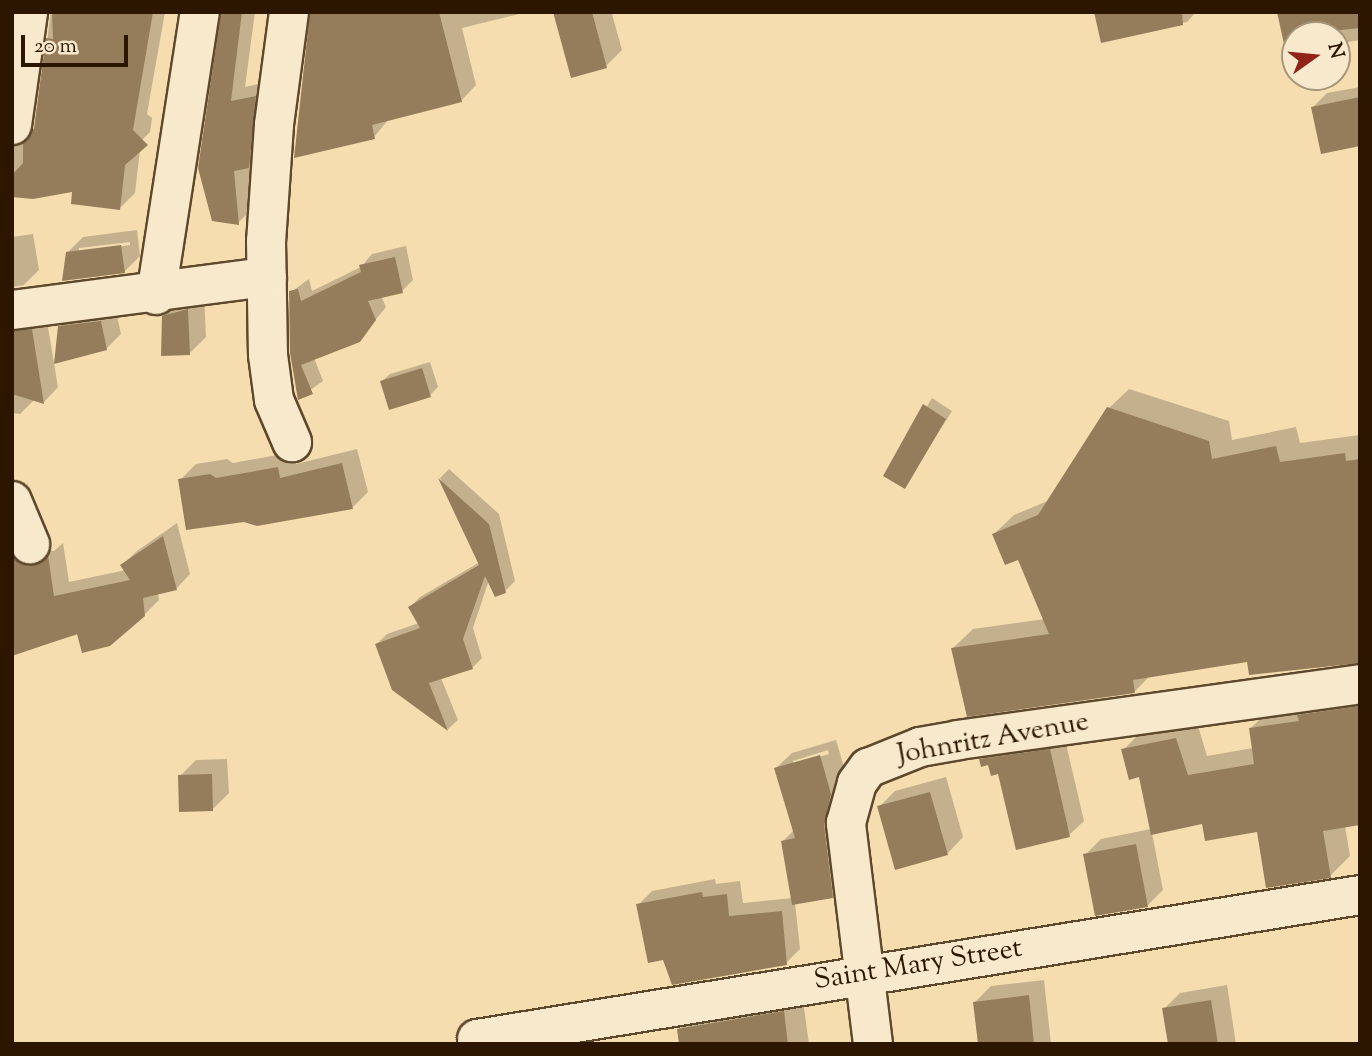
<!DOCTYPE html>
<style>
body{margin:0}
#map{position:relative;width:1372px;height:1056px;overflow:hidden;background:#f5ddb0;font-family:"Sorts Mill Goudy",serif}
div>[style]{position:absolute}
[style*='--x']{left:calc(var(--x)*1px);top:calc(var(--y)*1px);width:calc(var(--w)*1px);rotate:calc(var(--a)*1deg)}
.shadow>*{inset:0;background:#0003}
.building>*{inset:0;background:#957d5c}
.roads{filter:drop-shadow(2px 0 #5e482c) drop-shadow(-2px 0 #5e482c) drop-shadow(0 2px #5e482c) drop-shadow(0 -2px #5e482c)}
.minor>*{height:38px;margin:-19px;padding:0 19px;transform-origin:19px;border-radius:19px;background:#f8e9cc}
span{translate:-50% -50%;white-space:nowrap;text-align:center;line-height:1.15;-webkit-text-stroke:5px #f8e9cc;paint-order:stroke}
.street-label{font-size:28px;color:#2c1600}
.frame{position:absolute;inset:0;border:14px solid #2c1600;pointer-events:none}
.north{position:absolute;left:1281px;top:21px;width:70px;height:70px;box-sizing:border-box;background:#f8e9cc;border:2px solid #a6957a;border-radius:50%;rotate:75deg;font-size:19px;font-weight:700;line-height:28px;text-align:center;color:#2c1600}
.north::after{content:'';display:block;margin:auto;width:24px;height:32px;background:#8f2418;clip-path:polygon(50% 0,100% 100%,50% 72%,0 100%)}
.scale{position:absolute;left:21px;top:35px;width:107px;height:32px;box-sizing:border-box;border:4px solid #2c1600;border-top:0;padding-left:9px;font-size:21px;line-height:24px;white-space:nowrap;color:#2c1600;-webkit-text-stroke:5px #f8e9cc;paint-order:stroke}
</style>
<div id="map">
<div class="shadow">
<div style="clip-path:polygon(51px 12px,165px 12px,147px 114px,152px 118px,150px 132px,141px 141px,135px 193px,120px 208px,76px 176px,12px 184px,12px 123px,24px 132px,35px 129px)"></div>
<div style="clip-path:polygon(223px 12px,255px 12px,245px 87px,271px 81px,264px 150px,250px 164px,254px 207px,238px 223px,214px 220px)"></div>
<div style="clip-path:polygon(312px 12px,528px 12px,462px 28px,476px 85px,461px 101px,389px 119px,374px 137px)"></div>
<div style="clip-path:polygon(553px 12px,620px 12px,612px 14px,622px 50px,606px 66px)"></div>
<div style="clip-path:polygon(1096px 12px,1196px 12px,1187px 22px,1102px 40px)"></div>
<div style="clip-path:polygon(1279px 12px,1360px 12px,1360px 40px,1337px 44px,1337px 35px,1295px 35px,1295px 40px)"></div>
<div style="clip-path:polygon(1360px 87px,1360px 144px,1313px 107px,1327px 93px)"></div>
<div style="clip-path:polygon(evenodd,137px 230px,140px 256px,124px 272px,67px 253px,83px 237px,137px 230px,130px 242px,130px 245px,79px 252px,79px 248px,130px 242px)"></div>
<div style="clip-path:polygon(33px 234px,39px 270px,24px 285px,12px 287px,12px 237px)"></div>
<div style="clip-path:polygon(406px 246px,413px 280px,402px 291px,381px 296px,386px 307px,359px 340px,314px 358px,323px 381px,299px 398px,291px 292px,309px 279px,312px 291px,361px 267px,372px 254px)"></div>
<div style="clip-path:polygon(204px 294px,206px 337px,190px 353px,164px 316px,180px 300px)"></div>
<div style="clip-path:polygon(12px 307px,46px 315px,58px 387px,44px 402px,35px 399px,20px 414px,12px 413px)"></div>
<div style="clip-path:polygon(115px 307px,121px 334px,106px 349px,59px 327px,74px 312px)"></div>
<div style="clip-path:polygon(430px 362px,438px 387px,430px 395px,382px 381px,390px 374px)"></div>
<div style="clip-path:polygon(1129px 389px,1229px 421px,1232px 440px,1296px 427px,1300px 443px,1360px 435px,1360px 663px,1250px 673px,1248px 660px,1150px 676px,1134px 692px,953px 648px,973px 629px,1045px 619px,1019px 558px,994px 534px,1014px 515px,1050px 500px,1109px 408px)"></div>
<div style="clip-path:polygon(932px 398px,952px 411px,905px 486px,886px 476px)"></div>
<div style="clip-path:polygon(357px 449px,368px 492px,352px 508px,180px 480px,196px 464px,227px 459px,233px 463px,294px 452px,296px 464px)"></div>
<div style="clip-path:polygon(449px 469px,499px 514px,515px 581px,505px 591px,489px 580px,473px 628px,482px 658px,472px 668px,441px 678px,458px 720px,448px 729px,393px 689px,377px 644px,387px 634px,419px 623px,410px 607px,420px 597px,480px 562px,440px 478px)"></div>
<div style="clip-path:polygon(12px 513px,32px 548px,54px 551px,63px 543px,69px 582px,126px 570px,122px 565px,137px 551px,177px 523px,190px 574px,176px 589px,158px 593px,159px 600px,144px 615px,12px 654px)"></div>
<div style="clip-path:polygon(1360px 688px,1360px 824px,1345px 826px,1350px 856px,1330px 876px,1259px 830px,1203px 822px,1152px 833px,1163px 890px,1147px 906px,1085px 855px,1101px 839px,1151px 829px,1140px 775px,1123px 750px,1143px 730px,1196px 719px,1207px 756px,1253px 748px,1250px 729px,1270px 709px)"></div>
<div style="clip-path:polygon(1064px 735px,1084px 821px,1069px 835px,981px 760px,995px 745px)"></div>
<div style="clip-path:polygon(evenodd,836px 740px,847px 777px,848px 880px,832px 896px,795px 903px,800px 949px,786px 963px,664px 958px,638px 905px,652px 891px,715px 879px,716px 884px,740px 881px,743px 903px,793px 898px,783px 841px,794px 830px,776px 768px,792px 753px,836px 740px,828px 750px,829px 754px,793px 764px,793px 761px,828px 750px)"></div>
<div style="clip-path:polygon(227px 759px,229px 793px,213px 809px,180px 776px,196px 760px)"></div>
<div style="clip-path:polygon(946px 777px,963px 837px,948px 853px,896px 867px,879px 807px,895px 791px)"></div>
<div style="clip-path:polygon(1044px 980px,1051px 1044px,980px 1044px,975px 1002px,991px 986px)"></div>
<div style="clip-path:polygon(1227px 985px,1236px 1044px,1169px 1044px,1164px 1009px,1180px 993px)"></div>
<div style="clip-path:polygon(802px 993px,809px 1044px,681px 1044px,679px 1029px,697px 1011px)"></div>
</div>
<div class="building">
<div style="clip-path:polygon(52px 12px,153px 12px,133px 130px,148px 145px,125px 165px,120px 210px,71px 204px,72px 192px,33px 199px,12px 197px,12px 175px,23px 163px,23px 143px,34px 128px,46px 38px,53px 39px)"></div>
<div style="clip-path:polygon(221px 12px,242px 12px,231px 101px,256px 96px,249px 168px,234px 171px,239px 225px,212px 221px,198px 168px)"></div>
<div style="clip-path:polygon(310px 12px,439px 12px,462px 102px,372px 125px,375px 139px,294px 158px)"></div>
<div style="clip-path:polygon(553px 12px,592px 12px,607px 68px,571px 78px)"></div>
<div style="clip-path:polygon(1094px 12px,1182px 12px,1183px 25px,1101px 43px)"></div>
<div style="clip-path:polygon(1277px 12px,1360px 12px,1360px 28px,1295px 35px,1295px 41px,1284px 44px)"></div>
<div style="clip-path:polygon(1360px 97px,1360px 146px,1321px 154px,1311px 107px)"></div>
<div style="clip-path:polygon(121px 245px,125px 273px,62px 281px,66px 252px)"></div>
<div style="clip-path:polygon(395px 257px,403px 293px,368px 301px,376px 320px,360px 342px,301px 365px,313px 394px,298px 400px,290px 353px,289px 291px,298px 289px,301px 301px,361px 272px,359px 265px)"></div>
<div style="clip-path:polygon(188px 309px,190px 355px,161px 356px,162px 316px)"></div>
<div style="clip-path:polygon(101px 321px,107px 350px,54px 364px,58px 326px)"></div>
<div style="clip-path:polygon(32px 329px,44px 404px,12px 394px,12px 331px)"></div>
<div style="clip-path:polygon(422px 368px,431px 397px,389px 410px,380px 381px)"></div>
<div style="clip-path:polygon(923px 404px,946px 419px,905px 489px,883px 476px)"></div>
<div style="clip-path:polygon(1107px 407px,1209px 441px,1212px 459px,1276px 446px,1280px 462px,1345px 453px,1346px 461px,1360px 459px,1360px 663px,1249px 675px,1247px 662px,1133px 680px,1135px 693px,967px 717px,951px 648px,1049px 634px,1018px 560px,1005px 565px,992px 534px,1038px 515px)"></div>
<div style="clip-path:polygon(342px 463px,353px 509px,257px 526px,244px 522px,186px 530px,178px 479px,210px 474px,216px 478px,278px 467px,280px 478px)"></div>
<div style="clip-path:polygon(438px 478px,489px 524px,506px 593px,495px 597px,485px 576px,463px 639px,473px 669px,429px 683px,448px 731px,392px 690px,375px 644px,420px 628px,408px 607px,479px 565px)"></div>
<div style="clip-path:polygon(163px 536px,177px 590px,143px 598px,145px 616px,110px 646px,82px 653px,77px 634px,12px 656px,12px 558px,28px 566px,48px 555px,54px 596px,130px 580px,120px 565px)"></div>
<div style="clip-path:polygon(1360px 706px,1360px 825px,1323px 831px,1331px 878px,1266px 888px,1257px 832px,1205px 841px,1202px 824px,1151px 835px,1139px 777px,1129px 780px,1121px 749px,1176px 738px,1188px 775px,1254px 764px,1249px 728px,1299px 721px,1297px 715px)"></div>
<div style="clip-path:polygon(1050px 749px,1070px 837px,1016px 850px,998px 774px,991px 776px,988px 765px,981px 767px,979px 759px)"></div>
<div style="clip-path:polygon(820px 755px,831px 794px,824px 825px,833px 898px,792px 905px,781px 841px,795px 838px,774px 768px)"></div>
<div style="clip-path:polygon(212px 774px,213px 811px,179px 812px,178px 775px)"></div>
<div style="clip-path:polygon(930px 792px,948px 855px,895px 870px,877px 806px)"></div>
<div style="clip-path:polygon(1136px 844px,1148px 907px,1095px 916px,1083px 854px)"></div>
<div style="clip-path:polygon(702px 892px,703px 897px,727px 894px,729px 916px,782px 911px,787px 965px,672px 985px,663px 960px,648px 963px,636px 904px)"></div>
<div style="clip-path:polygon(1029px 995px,1034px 1044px,978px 1044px,973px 1002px)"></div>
<div style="clip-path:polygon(1211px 1000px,1218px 1044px,1168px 1044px,1162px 1008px)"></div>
<div style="clip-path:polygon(784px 1011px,788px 1044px,679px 1044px,677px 1029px)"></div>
</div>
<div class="roads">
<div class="minor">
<div style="--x:289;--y:12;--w:114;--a:97.6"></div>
<div style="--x:274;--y:125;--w:116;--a:93.9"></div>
<div style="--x:266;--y:241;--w:114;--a:89"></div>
<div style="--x:268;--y:355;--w:45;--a:82.4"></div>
<div style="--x:274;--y:400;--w:46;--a:66.8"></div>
<div style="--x:12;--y:125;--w:114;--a:-81.9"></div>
<div style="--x:156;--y:295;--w:286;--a:-81.2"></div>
<div style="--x:12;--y:310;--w:257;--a:-7.4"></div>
<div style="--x:12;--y:501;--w:47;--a:67.3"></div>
<div style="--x:477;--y:1039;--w:895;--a:-9.26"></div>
<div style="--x:873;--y:1044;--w:223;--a:-97"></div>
<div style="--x:846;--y:823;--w:41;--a:-74.6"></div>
<div style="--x:857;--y:783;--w:19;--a:-54"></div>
<div style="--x:868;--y:768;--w:56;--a:-22"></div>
<div style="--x:920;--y:747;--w:39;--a:-10"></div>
<div style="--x:958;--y:740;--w:406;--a:-7.9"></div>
</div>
</div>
<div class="street-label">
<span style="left:993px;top:739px;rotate:-10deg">Johnritz Avenue</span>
<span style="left:918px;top:965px;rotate:-9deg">Saint Mary Street</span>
</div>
<div class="frame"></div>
<div class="north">N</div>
<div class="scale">20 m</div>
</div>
